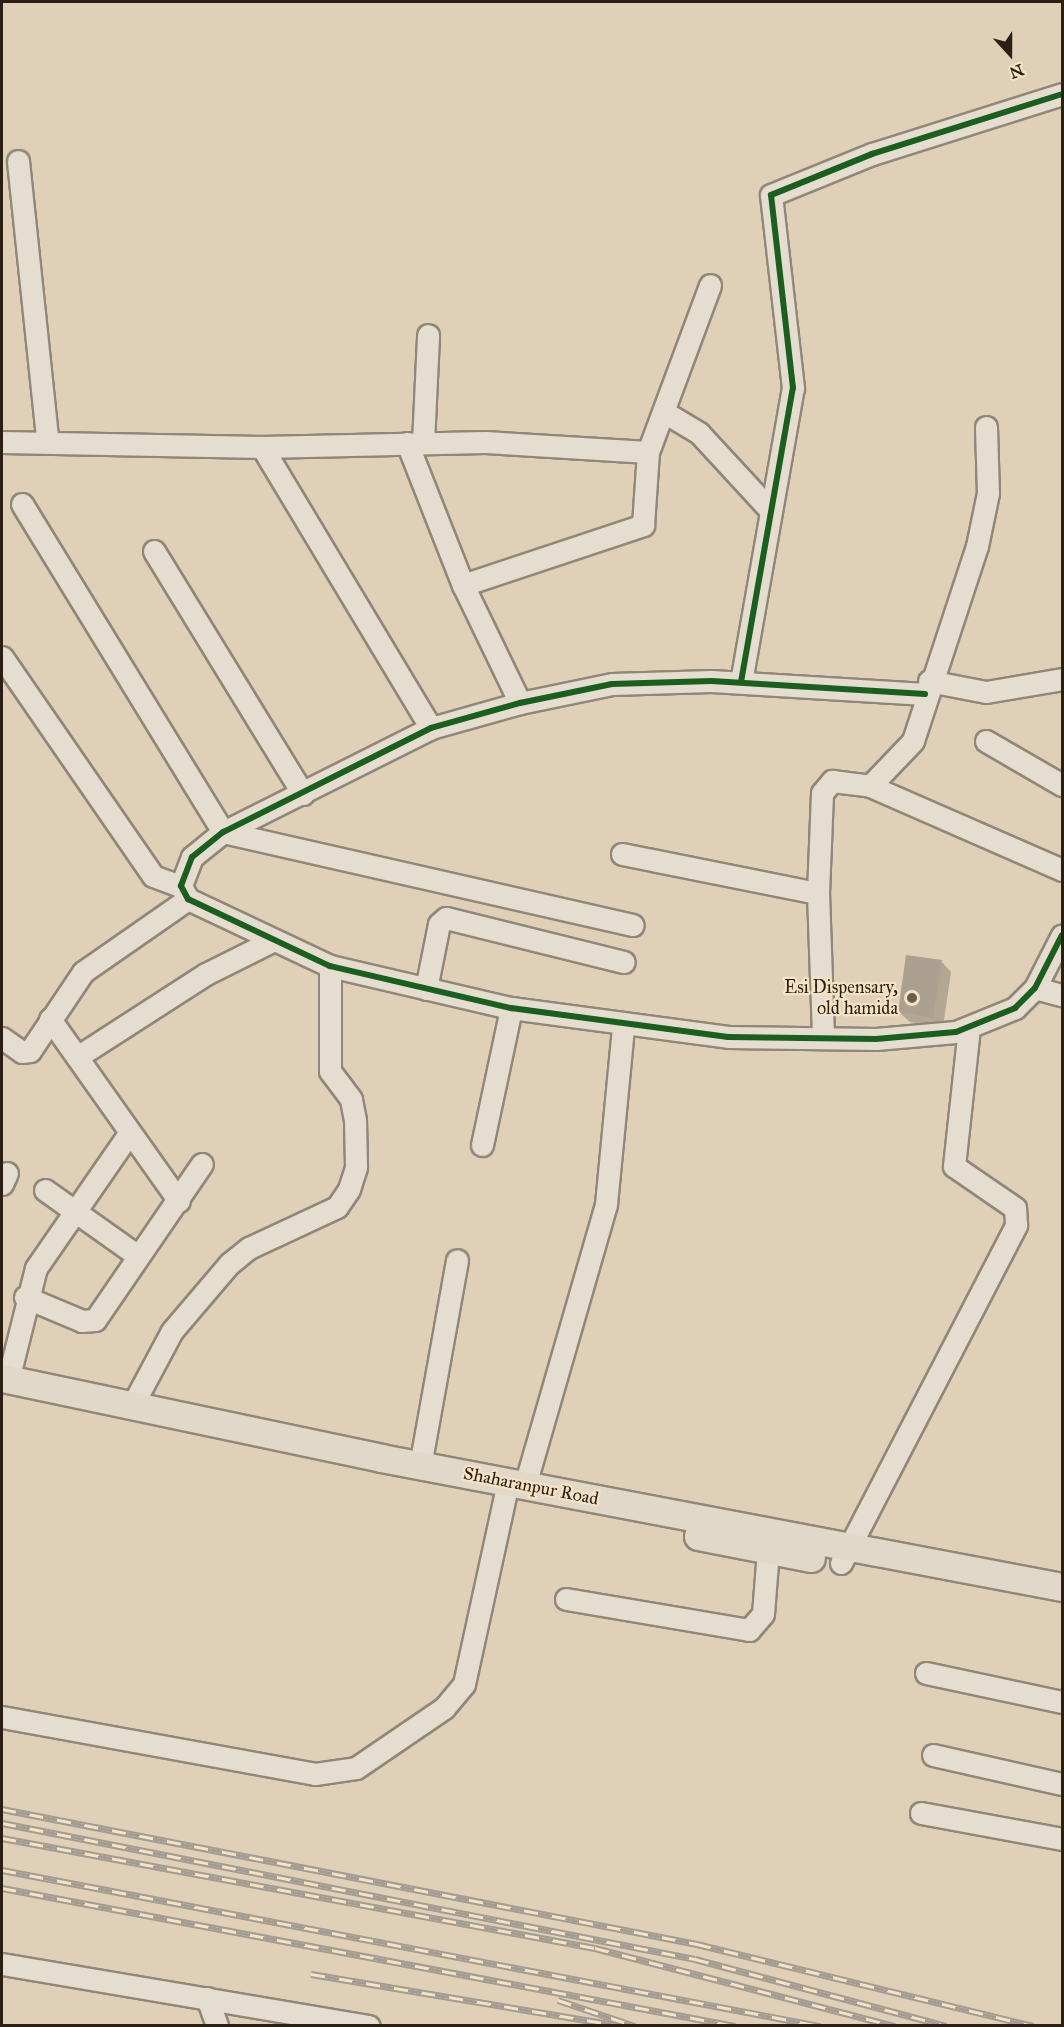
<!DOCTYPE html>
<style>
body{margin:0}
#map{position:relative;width:1064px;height:2027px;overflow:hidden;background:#e0d0b7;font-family:"IM FELL Great Primer",serif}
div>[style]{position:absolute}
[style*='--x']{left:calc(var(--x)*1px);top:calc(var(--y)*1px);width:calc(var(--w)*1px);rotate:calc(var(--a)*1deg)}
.shadow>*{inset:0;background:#0003}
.building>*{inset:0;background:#aca190}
.roads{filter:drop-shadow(2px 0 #918778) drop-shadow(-2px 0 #918778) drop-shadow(0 2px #918778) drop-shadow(0 -2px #918778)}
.minor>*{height:21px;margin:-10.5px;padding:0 10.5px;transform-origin:10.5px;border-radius:10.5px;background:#e5ddd0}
.major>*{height:27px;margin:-13.5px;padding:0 13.5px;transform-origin:13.5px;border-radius:13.5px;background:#e1d8c9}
.rail>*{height:7px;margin-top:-3.5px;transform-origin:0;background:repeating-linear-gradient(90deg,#f6e3c5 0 14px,#a39c92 0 28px);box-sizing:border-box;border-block:2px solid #a39c92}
.cycleway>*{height:6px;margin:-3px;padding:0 3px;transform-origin:3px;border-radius:3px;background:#1b5e20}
.dots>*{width:16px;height:16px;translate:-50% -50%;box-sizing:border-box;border:3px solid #f6e3c5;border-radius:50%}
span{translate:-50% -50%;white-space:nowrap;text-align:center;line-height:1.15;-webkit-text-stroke:4.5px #f6e3c5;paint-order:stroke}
.poi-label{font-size:18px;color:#2b1f14}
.right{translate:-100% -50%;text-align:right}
.street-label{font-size:18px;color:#2b1f14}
.frame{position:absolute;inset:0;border:3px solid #2b1f14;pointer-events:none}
.north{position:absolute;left:980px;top:24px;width:60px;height:60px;-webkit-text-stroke:4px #f6e3c5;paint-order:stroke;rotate:159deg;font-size:16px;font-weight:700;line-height:24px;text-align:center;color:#2b1f14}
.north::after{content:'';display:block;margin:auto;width:21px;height:27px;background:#2b1f14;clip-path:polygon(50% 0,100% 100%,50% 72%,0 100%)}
</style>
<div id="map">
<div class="shadow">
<div style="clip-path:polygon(941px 961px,951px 972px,943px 1027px,910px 1022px,899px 1012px)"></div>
</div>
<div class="building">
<div style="clip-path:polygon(906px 955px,942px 960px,933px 1018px,898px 1012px)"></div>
</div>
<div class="roads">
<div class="minor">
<div style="--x:18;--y:161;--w:280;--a:84"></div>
<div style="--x:664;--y:412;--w:41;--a:31"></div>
<div style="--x:699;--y:433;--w:106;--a:47.3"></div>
<div style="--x:986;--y:427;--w:66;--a:88.3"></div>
<div style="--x:988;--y:493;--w:54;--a:101.7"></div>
<div style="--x:977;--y:546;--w:205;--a:108.2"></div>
<div style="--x:913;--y:741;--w:62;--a:133.7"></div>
<div style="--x:870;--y:786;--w:210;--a:23.6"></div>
<div style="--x:2;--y:442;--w:260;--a:1.1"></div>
<div style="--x:262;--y:447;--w:223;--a:-1.3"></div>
<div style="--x:485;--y:442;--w:163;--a:3.5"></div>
<div style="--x:407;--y:443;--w:153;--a:68.5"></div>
<div style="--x:463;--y:585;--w:131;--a:64.2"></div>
<div style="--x:423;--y:443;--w:108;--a:-87.3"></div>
<div style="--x:262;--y:447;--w:328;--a:59"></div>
<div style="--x:22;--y:504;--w:385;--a:58.5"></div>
<div style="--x:223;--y:832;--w:420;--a:12.8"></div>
<div style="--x:154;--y:551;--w:285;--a:58.5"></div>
<div style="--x:463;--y:585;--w:190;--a:-18.4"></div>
<div style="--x:643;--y:525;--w:73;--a:-86.1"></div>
<div style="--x:648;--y:452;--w:178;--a:-69.6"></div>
<div style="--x:2;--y:657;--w:266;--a:55.4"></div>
<div style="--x:153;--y:876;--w:30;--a:20"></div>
<div style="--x:929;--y:681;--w:58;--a:10.9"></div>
<div style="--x:986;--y:692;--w:77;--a:-9.7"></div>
<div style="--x:741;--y:682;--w:299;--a:-80"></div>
<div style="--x:793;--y:388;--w:194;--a:-96.5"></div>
<div style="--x:771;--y:195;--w:109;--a:-22.1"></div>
<div style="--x:872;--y:154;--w:199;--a:-17.5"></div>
<div style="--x:925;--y:694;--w:214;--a:-176.5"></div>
<div style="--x:711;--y:681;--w:99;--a:178.3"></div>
<div style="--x:612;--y:684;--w:94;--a:168.3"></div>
<div style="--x:520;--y:703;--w:92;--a:164.3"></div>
<div style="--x:431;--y:728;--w:233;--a:153.4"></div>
<div style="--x:223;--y:832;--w:40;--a:141"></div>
<div style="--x:192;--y:857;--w:31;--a:111"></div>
<div style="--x:181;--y:886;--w:15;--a:62"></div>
<div style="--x:188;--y:899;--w:157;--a:25.3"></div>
<div style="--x:330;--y:966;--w:186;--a:13.1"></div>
<div style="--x:511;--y:1008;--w:219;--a:7.6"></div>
<div style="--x:728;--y:1037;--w:148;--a:0.8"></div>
<div style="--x:876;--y:1039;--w:80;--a:-5"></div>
<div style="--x:956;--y:1032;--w:64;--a:-22.1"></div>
<div style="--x:1015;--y:1008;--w:28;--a:-45"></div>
<div style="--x:1035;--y:988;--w:59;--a:-63"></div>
<div style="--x:986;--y:741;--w:88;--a:30.1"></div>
<div style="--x:622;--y:854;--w:200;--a:11.3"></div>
<div style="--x:1035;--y:988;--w:28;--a:15"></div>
<div style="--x:426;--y:989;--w:66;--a:-78.7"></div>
<div style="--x:439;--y:924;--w:9;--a:-41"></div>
<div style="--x:446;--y:918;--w:183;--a:13.9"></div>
<div style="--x:50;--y:1019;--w:223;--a:54.7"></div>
<div style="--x:823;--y:1036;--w:143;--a:-92"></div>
<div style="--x:818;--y:893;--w:100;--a:-87.7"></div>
<div style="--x:822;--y:793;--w:16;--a:-50"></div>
<div style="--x:832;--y:781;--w:38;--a:7"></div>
<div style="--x:2;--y:1038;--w:24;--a:35"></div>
<div style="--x:22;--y:1052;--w:8;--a:-7"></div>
<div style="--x:30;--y:1051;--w:95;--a:-56.1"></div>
<div style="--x:83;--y:972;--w:128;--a:-34.8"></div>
<div style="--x:77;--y:1057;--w:153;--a:-32.8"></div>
<div style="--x:206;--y:974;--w:72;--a:-26.6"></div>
<div style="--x:482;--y:1145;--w:140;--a:-78"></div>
<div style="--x:2;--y:1184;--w:12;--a:-66"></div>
<div style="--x:45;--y:1190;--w:114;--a:35.4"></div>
<div style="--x:25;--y:1297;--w:62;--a:22.8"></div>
<div style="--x:82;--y:1321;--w:13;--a:-4"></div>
<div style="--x:95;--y:1320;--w:189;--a:-55.6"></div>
<div style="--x:8;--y:1380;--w:115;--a:-76"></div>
<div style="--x:36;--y:1268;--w:165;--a:-55.3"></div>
<div style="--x:133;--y:1404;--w:83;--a:-61.9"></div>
<div style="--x:172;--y:1331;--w:88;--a:-49.6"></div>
<div style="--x:229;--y:1264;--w:26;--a:-39"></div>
<div style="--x:249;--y:1248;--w:97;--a:-25"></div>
<div style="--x:337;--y:1207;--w:22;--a:-56"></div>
<div style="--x:349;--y:1189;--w:23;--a:-72"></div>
<div style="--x:356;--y:1167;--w:47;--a:-91.2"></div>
<div style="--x:355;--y:1120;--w:21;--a:-101"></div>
<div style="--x:351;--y:1099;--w:35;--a:-127"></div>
<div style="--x:330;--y:1071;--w:105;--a:-90"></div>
<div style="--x:420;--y:1466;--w:209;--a:-79.8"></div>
<div style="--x:525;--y:1485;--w:292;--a:-73.9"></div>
<div style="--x:606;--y:1204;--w:179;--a:-84.5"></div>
<div style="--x:841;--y:1563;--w:381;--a:-62.6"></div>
<div style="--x:1016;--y:1225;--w:17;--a:-93"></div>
<div style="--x:1015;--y:1208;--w:74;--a:-145.5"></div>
<div style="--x:954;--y:1166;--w:138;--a:-83.8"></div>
<div style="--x:566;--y:1599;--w:186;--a:9.6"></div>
<div style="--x:749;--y:1630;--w:21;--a:-49"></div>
<div style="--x:763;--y:1614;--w:64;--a:-85.5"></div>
<div style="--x:926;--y:1673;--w:139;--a:12"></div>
<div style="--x:2;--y:1717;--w:318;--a:10.3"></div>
<div style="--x:315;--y:1774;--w:41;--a:-8.3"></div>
<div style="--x:356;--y:1768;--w:107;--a:-34.3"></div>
<div style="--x:444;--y:1708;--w:31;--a:-50"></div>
<div style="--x:464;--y:1684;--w:207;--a:-77.7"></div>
<div style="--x:933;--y:1755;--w:132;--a:12.7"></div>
<div style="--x:921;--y:1813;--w:143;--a:10.4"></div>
<div style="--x:2;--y:1964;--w:372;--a:9.6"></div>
<div style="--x:207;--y:1998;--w:30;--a:70"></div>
</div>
<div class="major">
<div style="--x:2;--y:1378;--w:387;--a:11.9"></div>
<div style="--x:381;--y:1458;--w:693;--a:10.73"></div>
<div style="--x:698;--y:1536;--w:115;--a:11"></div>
</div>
</div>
<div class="rail">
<div style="--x:2;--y:1809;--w:708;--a:10.99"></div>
<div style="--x:697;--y:1944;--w:346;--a:13.7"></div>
<div style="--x:2;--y:1823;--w:706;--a:11.1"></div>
<div style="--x:695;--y:1959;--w:260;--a:14.9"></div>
<div style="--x:2;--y:1838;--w:603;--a:10.51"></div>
<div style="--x:595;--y:1948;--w:310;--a:14.6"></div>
<div style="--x:2;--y:1870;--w:833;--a:10.8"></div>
<div style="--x:2;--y:1888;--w:746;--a:10.66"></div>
<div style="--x:311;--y:1974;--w:315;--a:9.5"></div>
<div style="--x:558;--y:2000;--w:81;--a:18.7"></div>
</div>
<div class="cycleway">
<div style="--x:741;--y:682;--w:299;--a:-80"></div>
<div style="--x:793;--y:388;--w:194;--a:-96.5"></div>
<div style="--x:771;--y:195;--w:109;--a:-22.1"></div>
<div style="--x:872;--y:154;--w:199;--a:-17.5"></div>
<div style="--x:925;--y:694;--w:214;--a:-176.5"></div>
<div style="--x:711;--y:681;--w:99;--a:178.3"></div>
<div style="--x:612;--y:684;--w:94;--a:168.3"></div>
<div style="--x:520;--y:703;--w:92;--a:164.3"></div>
<div style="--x:431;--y:728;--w:233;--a:153.4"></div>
<div style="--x:223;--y:832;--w:40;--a:141"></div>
<div style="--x:192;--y:857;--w:31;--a:111"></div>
<div style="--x:181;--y:886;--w:15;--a:62"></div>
<div style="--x:188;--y:899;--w:157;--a:25.3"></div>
<div style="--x:330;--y:966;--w:186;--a:13.1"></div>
<div style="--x:511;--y:1008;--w:219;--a:7.6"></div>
<div style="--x:728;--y:1037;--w:148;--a:0.8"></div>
<div style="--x:876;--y:1039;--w:80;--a:-5"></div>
<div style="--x:956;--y:1032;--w:64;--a:-22.1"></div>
<div style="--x:1015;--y:1008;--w:28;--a:-45"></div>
<div style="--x:1035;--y:988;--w:59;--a:-63"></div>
</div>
<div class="dots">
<div style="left:912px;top:998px;background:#6a5d4d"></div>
</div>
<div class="poi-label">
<span class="right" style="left:898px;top:998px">Esi Dispensary,<br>old hamida</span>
</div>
<div class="street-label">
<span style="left:531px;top:1486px;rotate:11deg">Shaharanpur Road</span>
</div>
<div class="frame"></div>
<div class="north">N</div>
</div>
